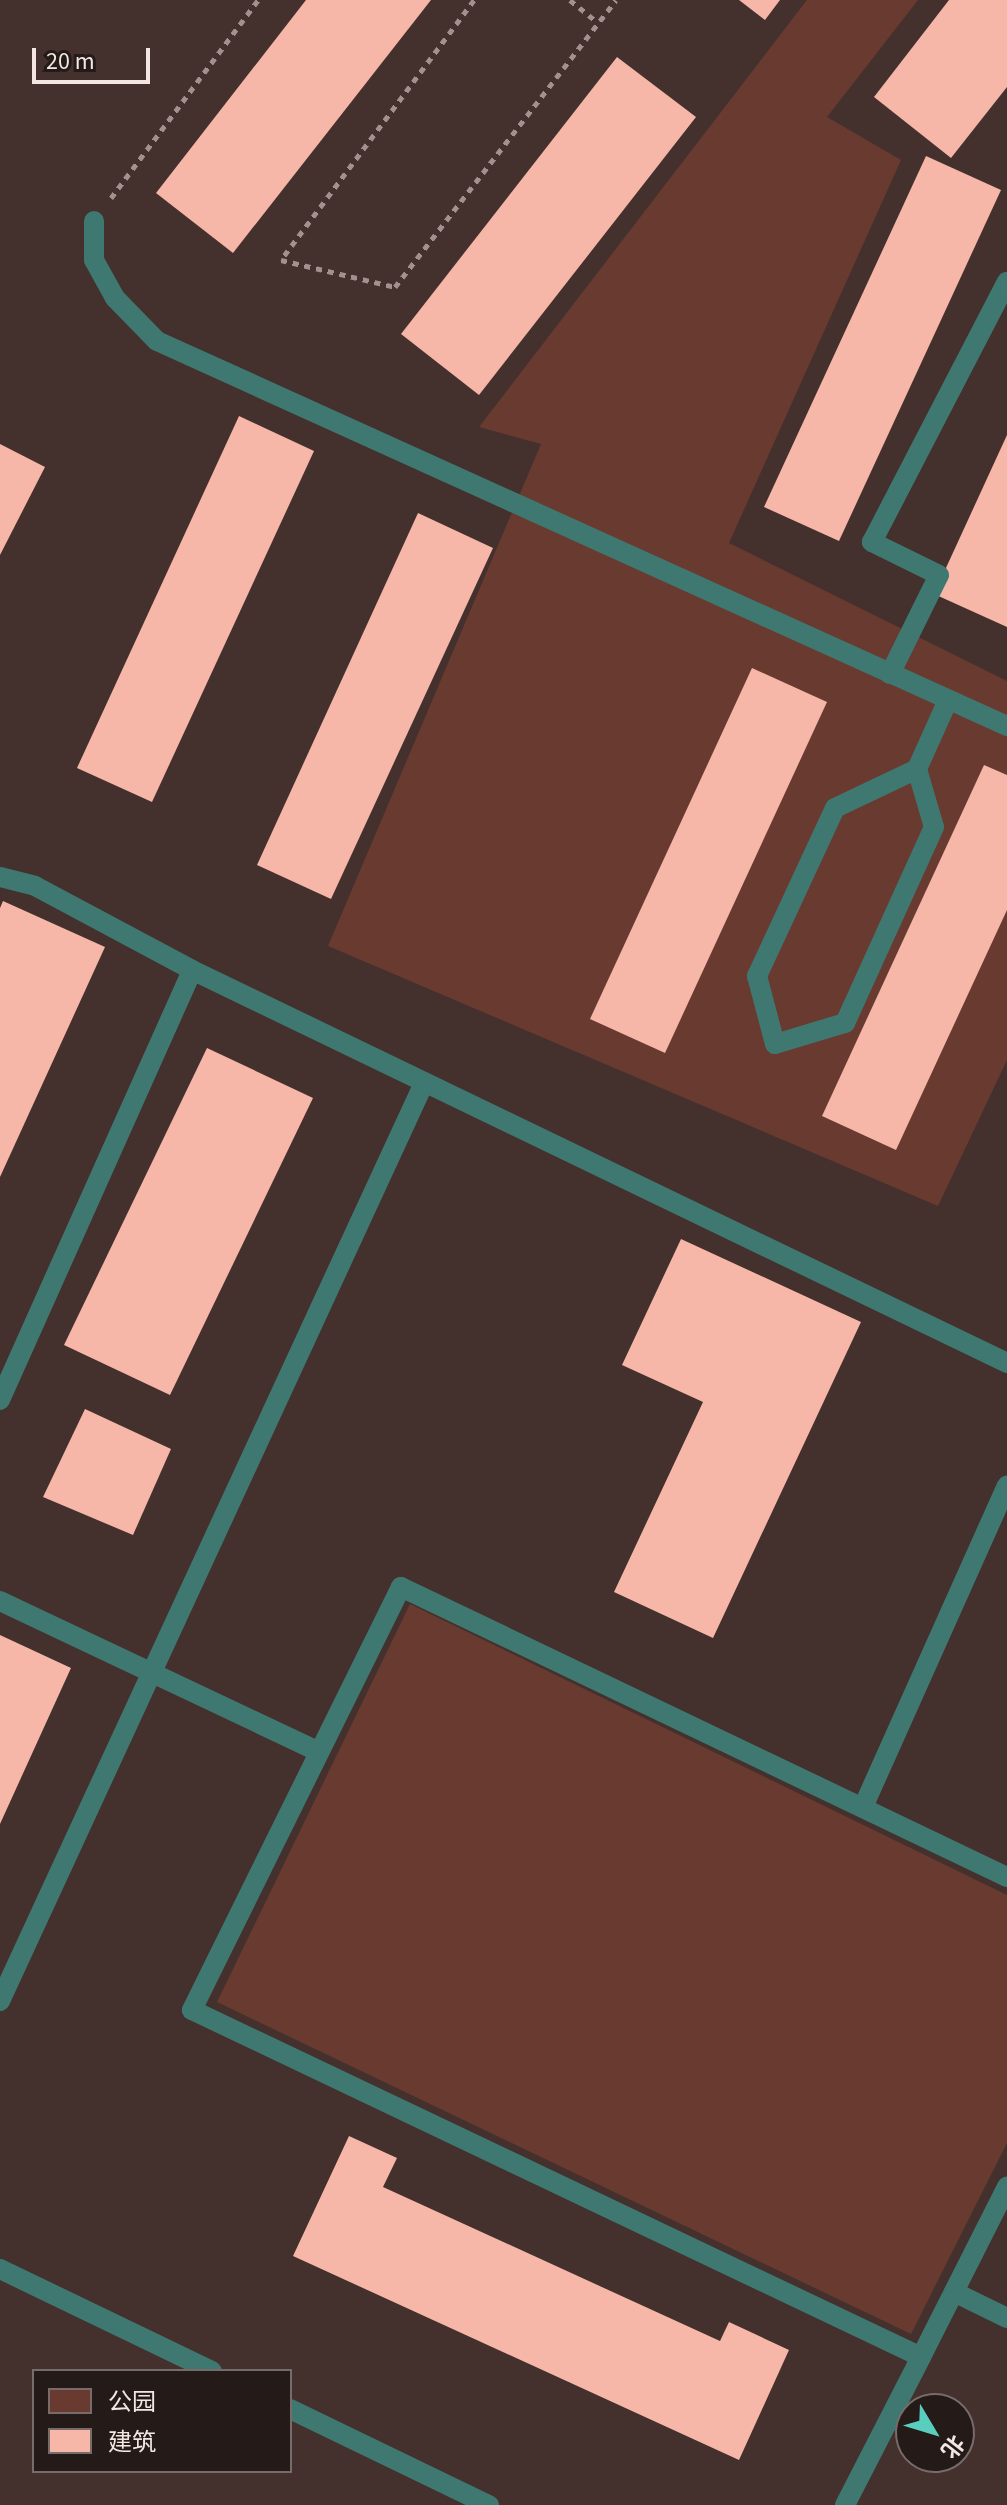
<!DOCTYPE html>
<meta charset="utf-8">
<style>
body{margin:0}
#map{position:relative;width:1007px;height:2505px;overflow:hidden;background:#44302c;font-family:"Source Sans 3","Noto Sans SC",sans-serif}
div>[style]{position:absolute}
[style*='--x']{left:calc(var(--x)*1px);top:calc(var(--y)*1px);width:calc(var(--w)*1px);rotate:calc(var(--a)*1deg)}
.green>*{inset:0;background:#693a30}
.building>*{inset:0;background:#f6b6a8}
.path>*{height:5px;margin-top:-2.5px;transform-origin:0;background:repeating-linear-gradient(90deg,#a2918e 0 6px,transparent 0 12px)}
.service>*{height:20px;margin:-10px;padding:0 10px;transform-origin:10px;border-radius:10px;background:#3f7870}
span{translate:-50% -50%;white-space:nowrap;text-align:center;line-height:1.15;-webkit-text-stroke:8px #241b19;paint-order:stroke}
.legend{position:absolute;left:32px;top:2369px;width:260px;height:104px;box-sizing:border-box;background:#241b19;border:2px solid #776c6a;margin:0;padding:10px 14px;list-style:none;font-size:24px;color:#f3e6e3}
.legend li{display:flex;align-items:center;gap:16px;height:40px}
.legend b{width:40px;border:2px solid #776c6a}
.north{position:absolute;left:895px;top:2393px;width:80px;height:80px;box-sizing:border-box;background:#241b19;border:2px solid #776c6a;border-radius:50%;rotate:128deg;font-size:22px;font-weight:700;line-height:32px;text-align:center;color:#f3e6e3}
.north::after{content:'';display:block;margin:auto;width:28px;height:36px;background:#59cebe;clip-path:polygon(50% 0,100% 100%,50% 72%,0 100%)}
.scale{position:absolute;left:32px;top:48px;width:118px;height:36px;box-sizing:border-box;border:4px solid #f3e6e3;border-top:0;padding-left:10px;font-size:24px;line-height:28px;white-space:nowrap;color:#f3e6e3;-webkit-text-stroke:6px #241b19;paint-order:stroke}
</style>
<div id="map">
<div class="green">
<div style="clip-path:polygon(807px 0,918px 0,827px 117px,901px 160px,729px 543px,1007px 681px,1007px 1060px,938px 1206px,328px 946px,541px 444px,479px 427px)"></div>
<div style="clip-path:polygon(410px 1604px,1007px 1895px,1007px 2143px,911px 2334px,217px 2002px)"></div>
</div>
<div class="building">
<div style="clip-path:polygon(306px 0,431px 0,233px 253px,156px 193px)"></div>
<div style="clip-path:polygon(739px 0,780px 0,765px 20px)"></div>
<div style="clip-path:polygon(949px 0,1007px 0,1007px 87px,951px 158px,874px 97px)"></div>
<div style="clip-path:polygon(617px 57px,696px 117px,479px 395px,401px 334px)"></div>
<div style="clip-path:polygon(926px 156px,1001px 190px,839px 541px,764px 507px)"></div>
<div style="clip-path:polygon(239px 416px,314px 451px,152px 802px,77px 768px)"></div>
<div style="clip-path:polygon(1007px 435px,1007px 627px,934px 594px)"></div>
<div style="clip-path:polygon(0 444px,45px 467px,0 555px)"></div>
<div style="clip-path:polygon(418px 513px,493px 548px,331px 899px,257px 865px)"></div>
<div style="clip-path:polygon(752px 668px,827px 702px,665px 1053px,590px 1019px)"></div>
<div style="clip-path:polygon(984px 765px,1007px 775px,1007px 910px,896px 1150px,822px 1116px)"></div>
<div style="clip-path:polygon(3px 901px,105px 947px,0 1177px,0 908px)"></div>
<div style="clip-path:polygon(207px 1048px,313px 1098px,170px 1395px,64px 1345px)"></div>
<div style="clip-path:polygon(681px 1239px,861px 1322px,713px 1638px,614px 1592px,703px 1402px,622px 1365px)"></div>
<div style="clip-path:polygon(85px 1409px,171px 1449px,133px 1535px,43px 1497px)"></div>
<div style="clip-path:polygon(0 1635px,71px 1668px,0 1824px)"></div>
<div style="clip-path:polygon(349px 2136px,397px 2158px,383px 2187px,720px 2341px,729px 2322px,789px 2350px,739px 2460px,293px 2256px)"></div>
</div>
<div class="path">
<div style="--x:474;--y:0;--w:324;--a:126.6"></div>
<div style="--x:281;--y:260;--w:117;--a:13.3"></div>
<div style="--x:395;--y:287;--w:362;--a:-52.4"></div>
<div style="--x:570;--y:0;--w:36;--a:39"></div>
<div style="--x:111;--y:198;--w:247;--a:-53.4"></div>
</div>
<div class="service">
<div style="--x:94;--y:221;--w:39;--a:90"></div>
<div style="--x:94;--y:260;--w:43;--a:61.1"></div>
<div style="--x:115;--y:298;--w:60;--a:45.7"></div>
<div style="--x:157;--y:341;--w:933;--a:24.37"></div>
<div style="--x:890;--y:674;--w:110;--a:-63.7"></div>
<div style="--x:939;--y:575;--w:75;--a:-153.8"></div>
<div style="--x:872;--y:542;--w:293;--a:-62.6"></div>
<div style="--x:917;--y:769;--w:60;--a:73.7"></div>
<div style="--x:934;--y:827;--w:215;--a:114.4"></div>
<div style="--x:845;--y:1023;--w:73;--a:163.3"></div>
<div style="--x:775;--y:1044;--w:70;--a:-104.8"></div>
<div style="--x:757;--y:976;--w:185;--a:-65.1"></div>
<div style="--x:835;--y:808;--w:91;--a:-25.4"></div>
<div style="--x:917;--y:769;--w:76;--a:-65.8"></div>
<div style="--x:0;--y:877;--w:36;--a:14"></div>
<div style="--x:35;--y:886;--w:178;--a:28.1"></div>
<div style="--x:192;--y:970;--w:905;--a:25.74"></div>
<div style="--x:0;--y:1400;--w:471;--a:-65.9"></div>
<div style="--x:0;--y:1601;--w:353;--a:25.3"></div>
<div style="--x:864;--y:1805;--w:350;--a:-65.9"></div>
<div style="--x:1007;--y:1877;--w:672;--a:-154.43"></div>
<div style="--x:401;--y:1587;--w:472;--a:116.3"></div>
<div style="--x:192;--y:2010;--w:807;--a:25.45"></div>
<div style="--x:921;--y:2357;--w:191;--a:-63.2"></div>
<div style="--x:0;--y:2001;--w:1011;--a:-65.21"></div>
<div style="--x:0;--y:2269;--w:235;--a:25.7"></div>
<div style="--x:954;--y:2292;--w:59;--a:26.1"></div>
<div style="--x:290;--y:2409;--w:221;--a:25.8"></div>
<div style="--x:845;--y:2505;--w:166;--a:-62.8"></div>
</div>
<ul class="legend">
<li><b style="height:22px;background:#693a30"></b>公园</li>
<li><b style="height:22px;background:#f6b6a8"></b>建筑</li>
</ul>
<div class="north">北</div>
<div class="scale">20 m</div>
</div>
